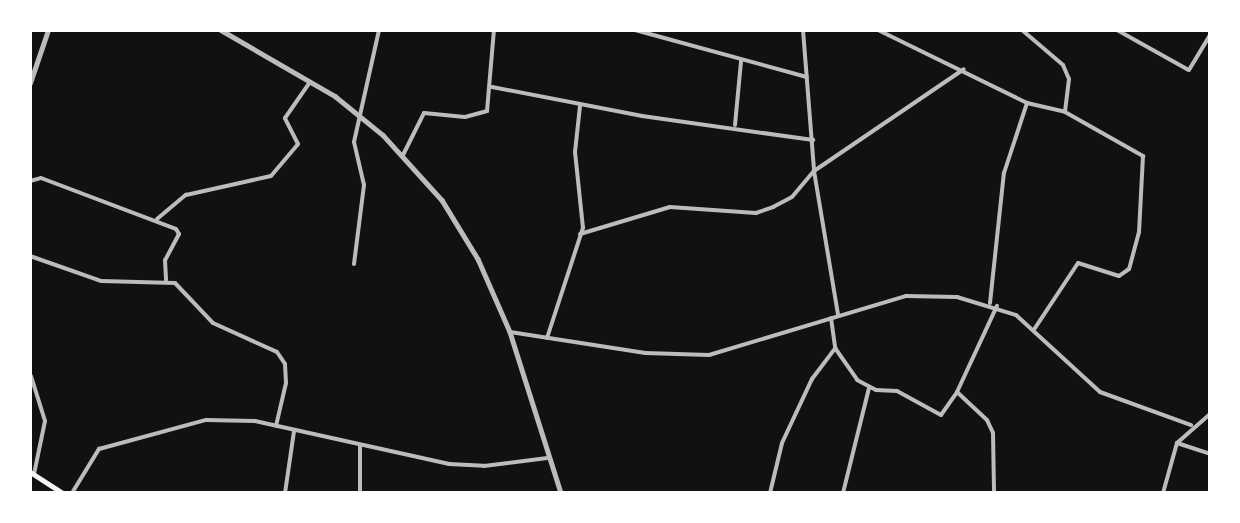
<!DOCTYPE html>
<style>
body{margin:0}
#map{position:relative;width:1240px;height:523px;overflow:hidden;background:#111;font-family:"Archivo Narrow",sans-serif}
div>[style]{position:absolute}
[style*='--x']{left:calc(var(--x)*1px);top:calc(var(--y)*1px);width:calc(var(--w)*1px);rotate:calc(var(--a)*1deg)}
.minor>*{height:4px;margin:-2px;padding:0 2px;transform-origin:2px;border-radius:2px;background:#bcbcbc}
.tertiary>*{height:4.5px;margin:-2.25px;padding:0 2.25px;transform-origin:2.25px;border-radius:2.25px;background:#bcbcbc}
.secondary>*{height:5px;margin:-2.5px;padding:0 2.5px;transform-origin:2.5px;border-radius:2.5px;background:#f5f5f5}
span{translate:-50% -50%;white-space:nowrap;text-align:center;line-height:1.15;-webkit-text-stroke:4.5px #fff;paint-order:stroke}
.frame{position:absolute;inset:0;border:32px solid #fff;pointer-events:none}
</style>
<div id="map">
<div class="minor">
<div style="--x:635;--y:30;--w:178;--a:15.3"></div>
<div style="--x:803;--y:30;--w:141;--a:85.5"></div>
<div style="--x:814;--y:171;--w:146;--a:80.5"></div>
<div style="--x:878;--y:30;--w:166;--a:26.1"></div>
<div style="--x:1027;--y:103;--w:39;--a:13"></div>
<div style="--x:1065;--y:112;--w:90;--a:29.4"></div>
<div style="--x:1143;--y:156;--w:76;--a:93"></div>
<div style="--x:1139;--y:232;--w:38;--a:105"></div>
<div style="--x:1129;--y:269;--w:12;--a:145"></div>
<div style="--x:1119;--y:276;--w:43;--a:-162.4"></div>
<div style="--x:1078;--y:263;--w:78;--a:123.5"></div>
<div style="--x:1022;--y:30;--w:54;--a:40.5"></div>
<div style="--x:1063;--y:65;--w:15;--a:67"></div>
<div style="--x:1069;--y:79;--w:33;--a:97"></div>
<div style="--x:1117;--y:30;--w:82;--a:29.1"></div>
<div style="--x:1189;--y:70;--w:41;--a:-59"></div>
<div style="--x:492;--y:87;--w:153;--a:10.9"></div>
<div style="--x:642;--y:116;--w:173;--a:8"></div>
<div style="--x:735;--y:125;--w:64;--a:-84.6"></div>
<div style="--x:403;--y:155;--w:47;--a:-63.4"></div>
<div style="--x:424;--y:113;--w:41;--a:5.6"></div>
<div style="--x:465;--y:117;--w:23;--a:-15"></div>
<div style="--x:487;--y:111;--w:81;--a:-85.1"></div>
<div style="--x:30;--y:181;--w:11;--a:-15"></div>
<div style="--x:41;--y:178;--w:144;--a:20.7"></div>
<div style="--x:176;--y:229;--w:6;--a:59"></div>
<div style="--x:179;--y:234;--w:30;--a:118"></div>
<div style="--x:165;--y:260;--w:20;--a:87"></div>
<div style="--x:157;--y:219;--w:38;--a:-40"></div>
<div style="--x:186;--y:195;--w:87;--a:-12.6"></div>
<div style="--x:271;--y:176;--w:42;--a:-49.8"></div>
<div style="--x:298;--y:144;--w:29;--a:-117"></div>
<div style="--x:285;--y:118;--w:44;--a:-55.2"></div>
<div style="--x:580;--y:234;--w:94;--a:-16.7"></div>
<div style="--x:670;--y:207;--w:86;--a:4"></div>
<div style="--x:756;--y:213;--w:18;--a:-19"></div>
<div style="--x:773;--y:207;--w:21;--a:-28"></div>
<div style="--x:792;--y:197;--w:34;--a:-50"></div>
<div style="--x:814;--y:171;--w:181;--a:-34.2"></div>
<div style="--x:30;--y:256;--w:75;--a:19.4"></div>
<div style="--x:101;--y:281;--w:74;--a:1.5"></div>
<div style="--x:175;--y:283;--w:55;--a:46.5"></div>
<div style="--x:213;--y:323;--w:70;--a:24.4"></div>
<div style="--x:277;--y:352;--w:14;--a:56"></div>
<div style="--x:285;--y:364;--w:19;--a:87"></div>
<div style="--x:286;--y:383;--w:44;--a:103.1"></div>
<div style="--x:354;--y:264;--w:80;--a:-82.8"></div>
<div style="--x:364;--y:185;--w:44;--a:-103.1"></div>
<div style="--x:354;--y:142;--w:115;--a:-77.4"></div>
<div style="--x:990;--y:303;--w:131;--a:-83.9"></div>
<div style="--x:1004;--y:173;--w:74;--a:-71.8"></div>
<div style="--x:831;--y:318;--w:30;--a:82"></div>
<div style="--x:835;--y:348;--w:39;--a:55"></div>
<div style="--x:857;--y:380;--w:21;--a:28"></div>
<div style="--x:876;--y:390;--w:21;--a:3"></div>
<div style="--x:897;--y:391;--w:50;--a:28.6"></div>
<div style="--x:941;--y:415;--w:28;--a:-55"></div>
<div style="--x:957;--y:392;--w:95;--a:-65.1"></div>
<div style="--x:510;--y:332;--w:137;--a:8.8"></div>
<div style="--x:645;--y:353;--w:64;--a:1.8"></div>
<div style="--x:709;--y:355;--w:206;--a:-16.7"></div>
<div style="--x:906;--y:296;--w:51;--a:1.1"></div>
<div style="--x:957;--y:297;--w:62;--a:17"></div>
<div style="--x:1016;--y:315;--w:114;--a:42.5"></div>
<div style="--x:1100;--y:392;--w:97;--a:19.9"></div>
<div style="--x:547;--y:338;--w:116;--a:-71.9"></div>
<div style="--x:583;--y:228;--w:76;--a:-96"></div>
<div style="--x:575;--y:152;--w:46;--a:-83.8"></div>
<div style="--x:31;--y:376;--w:47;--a:72.7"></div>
<div style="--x:45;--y:421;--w:54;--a:101.7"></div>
<div style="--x:957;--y:392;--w:41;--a:43"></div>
<div style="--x:987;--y:420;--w:14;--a:65"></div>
<div style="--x:993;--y:433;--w:60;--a:89"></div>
<div style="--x:1177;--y:443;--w:35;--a:18"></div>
<div style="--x:72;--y:493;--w:52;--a:-58.5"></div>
<div style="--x:99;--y:449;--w:111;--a:-15.2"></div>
<div style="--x:206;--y:420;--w:49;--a:1.2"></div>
<div style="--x:255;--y:421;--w:199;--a:12.5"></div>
<div style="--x:449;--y:464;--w:35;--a:3"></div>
<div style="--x:484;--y:466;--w:64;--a:-7.1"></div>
<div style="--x:285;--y:493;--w:63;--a:-81.7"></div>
<div style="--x:360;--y:493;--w:47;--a:-90"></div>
<div style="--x:770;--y:493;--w:51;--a:-76.5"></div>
<div style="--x:782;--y:443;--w:71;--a:-64.9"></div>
<div style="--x:812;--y:379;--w:39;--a:-53"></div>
<div style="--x:843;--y:493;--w:108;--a:-76.1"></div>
<div style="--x:1163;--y:493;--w:52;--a:-74.4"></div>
<div style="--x:1177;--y:443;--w:44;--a:-41.3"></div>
</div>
<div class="tertiary">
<div style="--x:221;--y:30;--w:132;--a:30.1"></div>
<div style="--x:335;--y:96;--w:62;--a:39.1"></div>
<div style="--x:383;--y:135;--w:88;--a:47.8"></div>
<div style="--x:442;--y:200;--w:69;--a:58.6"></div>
<div style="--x:478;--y:259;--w:80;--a:66.3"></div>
<div style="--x:510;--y:332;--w:169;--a:72.4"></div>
<div style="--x:30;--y:83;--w:56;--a:-71.2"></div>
</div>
<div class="secondary">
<div style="--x:30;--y:472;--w:38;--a:33"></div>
</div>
<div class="frame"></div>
</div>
